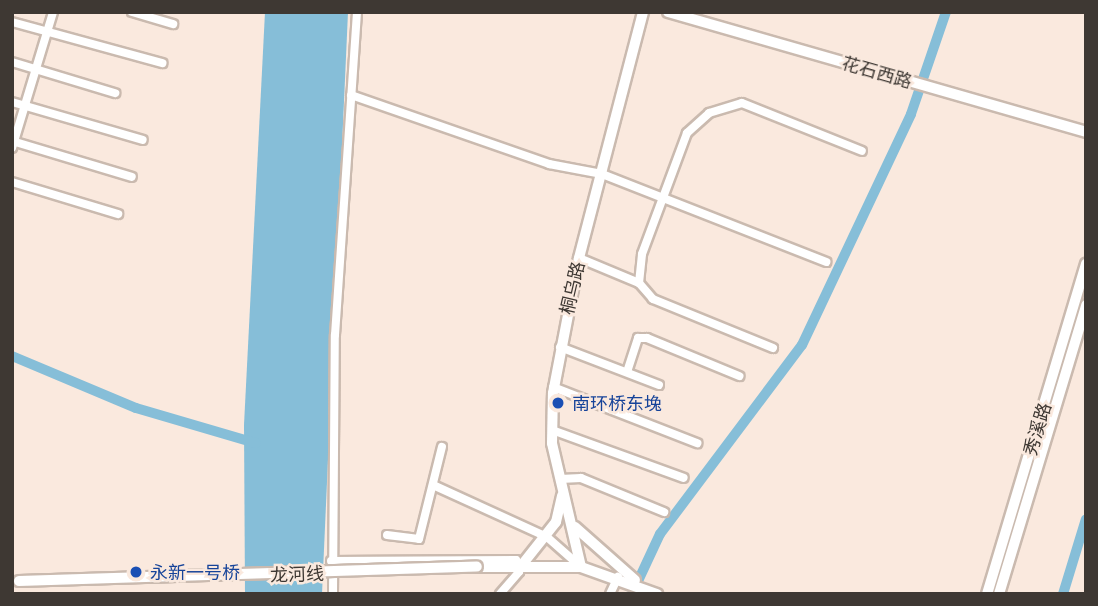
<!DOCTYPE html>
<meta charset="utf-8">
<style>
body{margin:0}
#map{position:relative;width:1098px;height:606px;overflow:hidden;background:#fae9de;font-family:Barlow,"Noto Sans SC",sans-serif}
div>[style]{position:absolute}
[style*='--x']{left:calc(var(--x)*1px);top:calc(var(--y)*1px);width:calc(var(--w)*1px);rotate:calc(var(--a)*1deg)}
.water>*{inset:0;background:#86bed8}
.canal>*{height:10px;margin:-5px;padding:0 5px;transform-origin:5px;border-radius:5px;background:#86bed8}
.roads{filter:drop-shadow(2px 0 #cabaaf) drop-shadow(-2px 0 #cabaaf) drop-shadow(0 2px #cabaaf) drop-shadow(0 -2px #cabaaf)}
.minor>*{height:8px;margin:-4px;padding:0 4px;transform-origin:4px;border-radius:4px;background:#fff}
.tertiary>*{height:10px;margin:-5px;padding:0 5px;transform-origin:5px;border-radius:5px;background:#fff}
.secondary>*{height:10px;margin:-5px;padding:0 5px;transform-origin:5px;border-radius:5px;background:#fff}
.bridges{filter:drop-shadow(2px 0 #cabaaf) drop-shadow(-2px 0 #cabaaf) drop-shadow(0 2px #cabaaf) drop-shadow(0 -2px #cabaaf)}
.tertiary-bridge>*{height:10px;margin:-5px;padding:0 5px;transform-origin:5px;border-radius:5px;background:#fff}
.dots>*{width:19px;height:19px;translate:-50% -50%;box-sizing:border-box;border:4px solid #fae9de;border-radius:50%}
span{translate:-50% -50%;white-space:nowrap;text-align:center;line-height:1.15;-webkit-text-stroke:5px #fae9de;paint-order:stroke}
.street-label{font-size:18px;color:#3e3833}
.transit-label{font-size:18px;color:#164399}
.left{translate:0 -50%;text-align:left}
.frame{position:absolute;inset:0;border:14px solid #3e3833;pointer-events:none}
</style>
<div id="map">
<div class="water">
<div style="clip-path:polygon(265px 12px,348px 12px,322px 594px,245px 594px,244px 425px)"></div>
</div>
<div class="canal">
<div style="--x:12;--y:356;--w:134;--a:22.8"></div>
<div style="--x:136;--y:408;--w:125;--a:16.3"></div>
<div style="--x:632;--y:594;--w:66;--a:-65"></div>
<div style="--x:660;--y:534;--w:236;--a:-53.1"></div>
<div style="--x:802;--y:345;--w:255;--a:-64.7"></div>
<div style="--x:911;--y:114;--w:108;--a:-71.1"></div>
<div style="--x:1063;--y:594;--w:78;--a:-73"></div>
</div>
<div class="roads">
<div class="minor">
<div style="--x:132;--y:12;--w:43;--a:16.3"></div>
<div style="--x:12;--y:22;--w:156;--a:15.3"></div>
<div style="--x:12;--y:62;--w:108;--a:16.8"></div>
<div style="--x:351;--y:95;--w:210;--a:19.2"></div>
<div style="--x:549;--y:164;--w:54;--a:10.7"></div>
<div style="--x:602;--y:174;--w:241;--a:21.4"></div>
<div style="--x:12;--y:102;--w:136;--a:16.2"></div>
<div style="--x:12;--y:141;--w:125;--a:16.7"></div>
<div style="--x:12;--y:148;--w:142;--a:-73.2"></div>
<div style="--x:12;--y:182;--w:111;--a:16.8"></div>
<div style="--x:579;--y:258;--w:65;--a:22.6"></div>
<div style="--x:560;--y:347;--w:106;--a:21"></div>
<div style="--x:773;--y:348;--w:130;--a:-157.8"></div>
<div style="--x:653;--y:299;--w:21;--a:-131"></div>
<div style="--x:639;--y:283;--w:29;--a:-84"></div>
<div style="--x:642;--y:254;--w:129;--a:-69.6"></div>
<div style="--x:687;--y:133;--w:30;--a:-42"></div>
<div style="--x:709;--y:113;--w:34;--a:-17"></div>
<div style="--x:742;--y:103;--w:129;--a:21.8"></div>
<div style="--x:627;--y:372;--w:36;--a:-72"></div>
<div style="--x:638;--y:338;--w:9;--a:0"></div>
<div style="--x:647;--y:338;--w:100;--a:22.4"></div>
<div style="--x:553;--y:387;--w:155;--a:21.3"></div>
<div style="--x:552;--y:430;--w:140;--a:20"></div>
<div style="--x:560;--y:479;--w:21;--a:-3"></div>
<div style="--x:581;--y:478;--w:90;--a:22.3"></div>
<div style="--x:433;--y:485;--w:125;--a:24.5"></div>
<div style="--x:547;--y:537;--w:45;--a:41.4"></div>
<div style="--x:387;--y:535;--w:32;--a:7"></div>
<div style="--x:419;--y:539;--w:95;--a:-76"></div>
<div style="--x:331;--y:561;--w:185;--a:-0.3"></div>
<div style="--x:516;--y:560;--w:12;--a:76"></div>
<div style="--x:519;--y:572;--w:29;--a:131"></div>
<div style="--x:333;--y:594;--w:259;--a:-89.6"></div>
<div style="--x:335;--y:335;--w:324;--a:-86.1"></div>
<div style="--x:610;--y:594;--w:19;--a:-65"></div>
</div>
<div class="tertiary">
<div style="--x:668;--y:12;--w:435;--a:16"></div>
<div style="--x:575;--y:527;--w:80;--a:41.5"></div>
<div style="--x:521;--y:566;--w:56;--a:-51.5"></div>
<div style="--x:556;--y:522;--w:27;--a:-77"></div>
<div style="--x:477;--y:567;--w:104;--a:0"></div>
<div style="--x:581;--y:567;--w:81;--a:19.6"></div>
<div style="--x:581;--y:567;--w:127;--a:-103.2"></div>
<div style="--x:552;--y:443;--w:50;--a:-88.9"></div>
<div style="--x:553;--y:393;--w:137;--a:-79.1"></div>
<div style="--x:579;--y:258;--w:254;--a:-75.4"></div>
</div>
<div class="secondary">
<div style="--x:987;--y:594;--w:345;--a:-73.3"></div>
<div style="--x:999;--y:594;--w:302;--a:-73.2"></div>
</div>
</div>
<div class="bridges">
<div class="tertiary-bridge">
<div style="--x:19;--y:581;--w:458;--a:-1.8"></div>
</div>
</div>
<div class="dots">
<div style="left:558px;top:403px;background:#1a4fb4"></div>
<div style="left:136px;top:572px;background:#1a4fb4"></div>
</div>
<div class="street-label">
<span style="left:877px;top:72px;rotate:16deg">花石西路</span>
<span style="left:572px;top:288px;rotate:-77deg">桐乌路</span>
<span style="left:1037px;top:429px;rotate:-73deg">秀溪路</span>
<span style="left:297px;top:574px;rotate:-2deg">龙河线</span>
</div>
<div class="transit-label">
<span class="left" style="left:572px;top:403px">南环桥东堍</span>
<span class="left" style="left:150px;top:572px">永新一号桥</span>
</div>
<div class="frame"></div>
</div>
